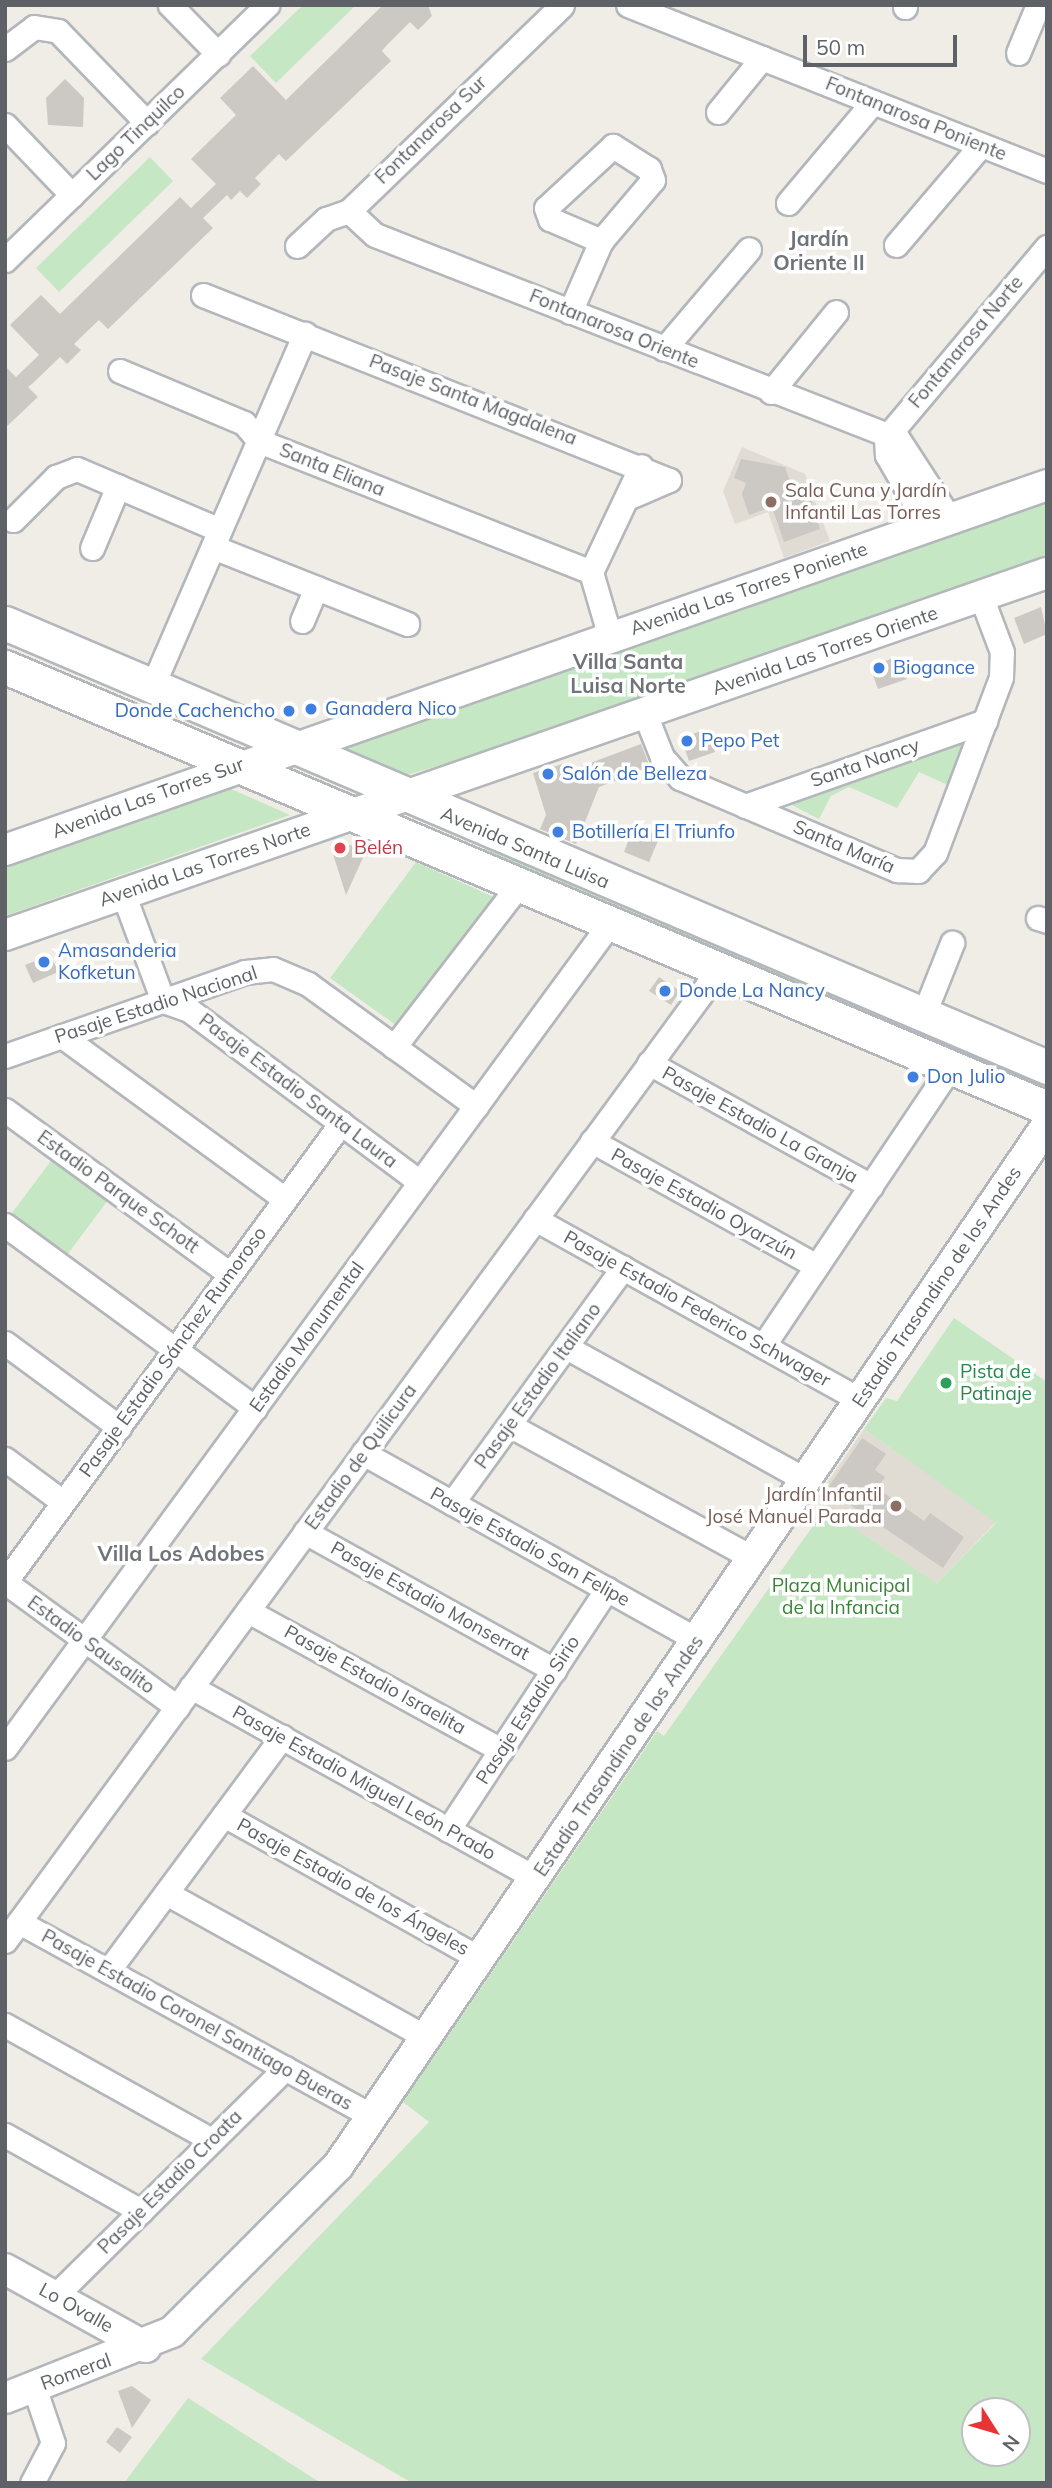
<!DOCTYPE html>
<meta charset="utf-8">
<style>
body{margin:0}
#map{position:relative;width:1052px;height:2488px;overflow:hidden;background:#f0ede6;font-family:Mulish,sans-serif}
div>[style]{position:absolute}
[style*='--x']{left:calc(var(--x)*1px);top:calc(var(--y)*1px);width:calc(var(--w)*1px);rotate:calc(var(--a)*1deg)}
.education>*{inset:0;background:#e0dcd4}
.green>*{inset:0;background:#c6e7c3}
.building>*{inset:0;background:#ccc8c3}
.roads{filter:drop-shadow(2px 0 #b3b7bb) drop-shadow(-2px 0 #b3b7bb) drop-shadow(0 2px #b3b7bb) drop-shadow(0 -2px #b3b7bb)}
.minor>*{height:23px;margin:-11.5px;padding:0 11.5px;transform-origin:11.5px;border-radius:11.5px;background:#fff}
.tertiary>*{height:30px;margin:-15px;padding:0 15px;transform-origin:15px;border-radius:15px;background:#fff}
.secondary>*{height:33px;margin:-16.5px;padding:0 16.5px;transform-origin:16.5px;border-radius:16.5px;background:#fff}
.dots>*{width:19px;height:19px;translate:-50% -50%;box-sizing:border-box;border:4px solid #fff;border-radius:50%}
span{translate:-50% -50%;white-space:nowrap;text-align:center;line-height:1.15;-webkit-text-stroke:7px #fff;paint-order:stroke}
.street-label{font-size:19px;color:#5e6266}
.education-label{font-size:19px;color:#785e54}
.left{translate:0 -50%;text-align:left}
.right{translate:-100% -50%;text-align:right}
.shop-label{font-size:19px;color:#366cbe}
.health-label{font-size:19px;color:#be3a42}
.leisure-label{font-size:19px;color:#27864d}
.park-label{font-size:19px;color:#398536}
.neighbourhood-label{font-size:21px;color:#6f7478;font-weight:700}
.frame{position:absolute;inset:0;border:7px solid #5e6266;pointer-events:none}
.north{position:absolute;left:961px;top:2397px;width:70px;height:70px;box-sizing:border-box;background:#fff;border:2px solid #bfc0c2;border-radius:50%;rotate:127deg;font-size:19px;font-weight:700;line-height:28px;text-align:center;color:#5e6266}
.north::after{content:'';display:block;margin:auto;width:24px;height:32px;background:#e83434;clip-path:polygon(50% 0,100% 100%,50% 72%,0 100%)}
.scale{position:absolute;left:803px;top:35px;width:154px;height:32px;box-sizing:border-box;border:4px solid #5e6266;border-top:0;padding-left:9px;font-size:21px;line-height:24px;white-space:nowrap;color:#5e6266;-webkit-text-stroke:5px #fff;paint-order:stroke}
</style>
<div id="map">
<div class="education">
<div style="clip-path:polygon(742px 447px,805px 474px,830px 541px,784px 558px,768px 512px,735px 524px,723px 491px)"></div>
<div style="clip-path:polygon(864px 1429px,996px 1522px,937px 1583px,814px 1502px)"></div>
</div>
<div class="green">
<div style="clip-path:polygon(303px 5px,356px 5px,276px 83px,250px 56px)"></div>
<div style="clip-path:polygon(150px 157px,173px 181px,59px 292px,36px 268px)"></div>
<div style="clip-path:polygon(1047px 498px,1047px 559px,596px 718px,404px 776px,336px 744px)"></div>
<div style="clip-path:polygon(972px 735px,950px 786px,919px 772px,897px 808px,849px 787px,831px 796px,819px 819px,784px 801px)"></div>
<div style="clip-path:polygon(229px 788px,290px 815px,5px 916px,5px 865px)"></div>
<div style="clip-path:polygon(487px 846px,897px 1020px,895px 1028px,478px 856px)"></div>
<div style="clip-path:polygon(416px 862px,498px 899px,400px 1028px,330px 978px)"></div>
<div style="clip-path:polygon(918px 1028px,1047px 1077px,1047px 1095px,912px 1035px)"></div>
<div style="clip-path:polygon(53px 1158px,108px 1200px,67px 1255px,12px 1213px)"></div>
<div style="clip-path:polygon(evenodd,954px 1318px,1047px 1382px,1047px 2483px,412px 2483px,201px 2359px,429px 2122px,403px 2102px,657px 1731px,664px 1736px,825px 1509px,937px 1583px,996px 1523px,864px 1429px,886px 1398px,897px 1401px,954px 1318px,975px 2411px,1017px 2411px,1017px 2453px,975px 2453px,975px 2411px)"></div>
<div style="clip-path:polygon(188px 2398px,321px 2483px,124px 2483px)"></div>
</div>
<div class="building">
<div style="clip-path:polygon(383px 5px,428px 5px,432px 16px,418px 30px,410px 22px,386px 46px,382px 51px,391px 61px,286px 161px,279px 154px,255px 178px,261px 184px,247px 198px,240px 191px,231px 200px,227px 195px,203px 218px,213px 228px,108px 329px,99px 320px,74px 344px,81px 350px,67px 364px,60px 357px,33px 383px,28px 387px,38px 397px,5px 428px,5px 366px,16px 377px,39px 355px,10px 325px,41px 295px,60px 314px,180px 197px,191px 208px,216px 184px,191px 159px,236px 115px,220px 98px,253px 66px,286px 100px)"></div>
<div style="clip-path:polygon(65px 79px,84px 98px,83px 127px,48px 125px,46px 98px)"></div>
<div style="clip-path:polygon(741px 459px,785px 467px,792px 488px,806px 483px,820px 529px,784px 542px,772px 507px,749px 515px,742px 494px,746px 483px,734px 478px)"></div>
<div style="clip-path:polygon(1041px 607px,1047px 634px,1024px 644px,1014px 618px)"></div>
<div style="clip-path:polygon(898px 656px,907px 679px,878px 689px,870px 667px)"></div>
<div style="clip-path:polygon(707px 729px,715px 752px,689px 761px,681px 738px)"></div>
<div style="clip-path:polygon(641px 744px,650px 767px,599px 787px,576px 844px,540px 829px,546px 815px,533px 773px,566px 763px,569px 771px)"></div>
<div style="clip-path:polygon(634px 826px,660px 836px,649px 862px,624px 852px)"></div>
<div style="clip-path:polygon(342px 842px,366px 851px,346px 895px,331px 848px)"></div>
<div style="clip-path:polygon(51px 955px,58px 972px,33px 983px,25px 965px)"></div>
<div style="clip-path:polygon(659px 977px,680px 991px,671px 1005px,649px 991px)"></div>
<div style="clip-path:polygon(862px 1438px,886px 1454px,875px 1470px,885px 1477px,877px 1488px,924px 1521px,930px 1513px,964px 1537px,943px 1568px,827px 1489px)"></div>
<div style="clip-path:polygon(132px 2386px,151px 2400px,132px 2428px,118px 2391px)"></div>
<div style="clip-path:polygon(117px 2427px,132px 2437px,120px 2453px,106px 2442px)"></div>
</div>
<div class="roads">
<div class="minor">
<div style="--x:170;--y:5;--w:69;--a:45.6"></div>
<div style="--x:628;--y:5;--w:451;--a:21.6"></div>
<div style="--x:905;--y:7;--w:2;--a:-90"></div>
<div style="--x:5;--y:49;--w:36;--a:-37"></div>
<div style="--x:34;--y:27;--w:24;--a:9"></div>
<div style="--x:58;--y:31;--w:128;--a:45.9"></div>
<div style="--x:1018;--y:53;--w:52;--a:-67.4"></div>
<div style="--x:718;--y:112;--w:70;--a:-50.8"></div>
<div style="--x:5;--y:125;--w:97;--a:46.3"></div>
<div style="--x:788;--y:203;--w:132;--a:-49.9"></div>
<div style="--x:349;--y:211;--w:35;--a:43"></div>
<div style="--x:375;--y:235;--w:561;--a:21.31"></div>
<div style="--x:898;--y:439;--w:95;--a:57"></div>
<div style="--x:896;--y:245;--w:131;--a:-49.6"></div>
<div style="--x:297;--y:246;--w:40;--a:-43"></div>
<div style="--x:326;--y:219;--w:24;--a:-19"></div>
<div style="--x:349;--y:211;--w:296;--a:-44"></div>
<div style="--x:5;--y:260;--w:366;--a:-44.2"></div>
<div style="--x:203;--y:295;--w:501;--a:21.65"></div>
<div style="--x:669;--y:480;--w:46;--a:156.8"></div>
<div style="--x:570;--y:312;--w:77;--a:-66.4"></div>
<div style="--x:601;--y:241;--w:80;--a:-49.6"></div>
<div style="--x:653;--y:180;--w:12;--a:-110"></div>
<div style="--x:649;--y:169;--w:43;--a:-147.4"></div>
<div style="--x:613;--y:146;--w:91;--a:137.2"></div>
<div style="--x:546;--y:208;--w:12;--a:70"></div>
<div style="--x:550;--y:219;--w:56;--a:23.3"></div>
<div style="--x:664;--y:349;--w:131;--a:-49.6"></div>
<div style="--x:120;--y:371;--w:134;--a:22.8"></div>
<div style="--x:244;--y:423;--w:23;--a:50"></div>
<div style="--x:771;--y:392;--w:103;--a:-50.9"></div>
<div style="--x:886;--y:438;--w:250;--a:-49.9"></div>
<div style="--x:886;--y:438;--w:17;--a:87"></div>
<div style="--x:887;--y:455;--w:82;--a:60"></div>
<div style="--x:259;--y:441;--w:357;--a:21.5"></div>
<div style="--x:13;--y:520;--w:61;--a:-45"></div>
<div style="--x:56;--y:477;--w:22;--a:-21"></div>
<div style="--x:77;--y:469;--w:155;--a:23.1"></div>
<div style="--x:213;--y:547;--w:209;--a:21.6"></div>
<div style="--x:92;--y:548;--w:67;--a:-67.2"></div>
<div style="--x:591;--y:572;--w:117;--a:-64.7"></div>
<div style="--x:591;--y:572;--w:68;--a:73.7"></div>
<div style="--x:302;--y:621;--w:36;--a:-67"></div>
<div style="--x:152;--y:687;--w:385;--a:-66.6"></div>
<div style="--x:645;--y:714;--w:46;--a:68.4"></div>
<div style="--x:662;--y:757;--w:28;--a:49"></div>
<div style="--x:680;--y:778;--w:236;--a:23"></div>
<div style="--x:897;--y:870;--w:21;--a:3"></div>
<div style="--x:918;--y:871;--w:25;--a:-47"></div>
<div style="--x:935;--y:853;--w:188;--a:-69.4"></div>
<div style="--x:1001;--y:677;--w:25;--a:-88"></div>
<div style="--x:1002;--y:652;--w:60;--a:-110.6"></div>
<div style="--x:745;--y:806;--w:255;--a:-19.5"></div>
<div style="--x:123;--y:893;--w:115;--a:69.7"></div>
<div style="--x:163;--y:1001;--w:28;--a:19"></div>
<div style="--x:189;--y:1010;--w:288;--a:36.7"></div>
<div style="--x:1038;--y:918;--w:9;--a:18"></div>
<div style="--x:923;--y:1016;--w:79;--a:-68.3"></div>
<div style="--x:62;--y:1036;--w:276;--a:36.2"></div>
<div style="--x:394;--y:1047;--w:202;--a:-52.4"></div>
<div style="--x:5;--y:1056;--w:254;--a:-19.3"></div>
<div style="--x:245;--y:972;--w:28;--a:-6"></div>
<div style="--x:273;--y:969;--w:38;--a:23"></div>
<div style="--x:308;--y:984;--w:208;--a:36"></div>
<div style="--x:649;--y:1063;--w:254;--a:29"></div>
<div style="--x:5;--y:1110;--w:278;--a:36.1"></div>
<div style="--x:592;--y:1141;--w:257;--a:29.1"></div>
<div style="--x:535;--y:1219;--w:372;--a:29.1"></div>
<div style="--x:5;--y:1225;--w:310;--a:36.2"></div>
<div style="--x:5;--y:1343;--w:142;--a:36.4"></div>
<div style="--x:763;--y:1346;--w:335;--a:-56.1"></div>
<div style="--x:566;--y:1347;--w:274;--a:29"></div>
<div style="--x:509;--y:1425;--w:278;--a:28.6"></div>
<div style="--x:363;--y:1453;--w:383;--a:29.2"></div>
<div style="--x:5;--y:1459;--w:72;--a:36.6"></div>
<div style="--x:452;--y:1503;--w:291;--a:-54"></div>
<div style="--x:305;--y:1532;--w:285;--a:29"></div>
<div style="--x:5;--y:1582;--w:569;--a:-53.79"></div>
<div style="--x:5;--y:1582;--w:213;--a:36"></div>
<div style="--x:248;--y:1611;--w:289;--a:28.8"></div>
<div style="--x:191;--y:1687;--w:394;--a:29"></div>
<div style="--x:5;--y:1748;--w:1019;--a:-53.74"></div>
<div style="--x:224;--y:1815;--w:295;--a:29.3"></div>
<div style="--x:448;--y:1830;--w:289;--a:-56.6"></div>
<div style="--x:166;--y:1893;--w:299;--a:29"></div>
<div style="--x:19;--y:1922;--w:405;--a:28.8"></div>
<div style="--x:5;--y:1941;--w:1202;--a:-53.69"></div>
<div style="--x:108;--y:1971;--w:292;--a:-53.4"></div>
<div style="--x:5;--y:2025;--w:237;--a:29.1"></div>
<div style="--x:5;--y:2135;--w:156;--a:29.2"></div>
<div style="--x:55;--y:2296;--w:324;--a:-44.7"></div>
<div style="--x:32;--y:2483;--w:45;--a:-62.3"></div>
<div style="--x:53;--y:2443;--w:59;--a:-108.7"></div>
</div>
<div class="tertiary">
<div style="--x:5;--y:850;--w:1104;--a:-19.3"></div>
<div style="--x:5;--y:935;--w:1103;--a:-19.16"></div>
<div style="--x:5;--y:2269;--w:161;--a:29"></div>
<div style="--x:5;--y:2398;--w:180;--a:-21.6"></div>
<div style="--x:172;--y:2332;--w:235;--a:-45"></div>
<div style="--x:338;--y:2166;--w:1260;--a:-55.74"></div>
</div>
<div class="secondary">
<div style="--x:5;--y:623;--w:1133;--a:23.08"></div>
<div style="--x:5;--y:667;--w:1131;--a:22.94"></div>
</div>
</div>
<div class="dots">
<div style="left:771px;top:502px;background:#8d6e63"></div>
<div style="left:879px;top:668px;background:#3f7fe0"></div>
<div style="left:311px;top:709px;background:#3f7fe0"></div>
<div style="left:289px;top:711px;background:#3f7fe0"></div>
<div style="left:687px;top:741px;background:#3f7fe0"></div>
<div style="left:548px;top:774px;background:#3f7fe0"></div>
<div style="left:558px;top:832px;background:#3f7fe0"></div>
<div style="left:340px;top:848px;background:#e0444e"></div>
<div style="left:44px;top:962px;background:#3f7fe0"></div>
<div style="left:665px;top:991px;background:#3f7fe0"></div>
<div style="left:913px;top:1077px;background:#3f7fe0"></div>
<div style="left:946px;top:1383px;background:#2e9e5b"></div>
<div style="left:896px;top:1506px;background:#8d6e63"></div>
</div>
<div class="street-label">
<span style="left:916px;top:119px;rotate:22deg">Fontanarosa Poniente</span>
<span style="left:431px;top:130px;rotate:-44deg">Fontanarosa Sur</span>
<span style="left:136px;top:133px;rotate:-44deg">Lago Tinquilco</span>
<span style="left:614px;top:329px;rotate:22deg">Fontanarosa Oriente</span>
<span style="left:966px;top:342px;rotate:-50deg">Fontanarosa Norte</span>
<span style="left:473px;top:400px;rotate:21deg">Pasaje Santa Magdalena</span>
<span style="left:332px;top:470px;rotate:22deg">Santa Eliana</span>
<span style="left:749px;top:589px;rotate:-19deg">Avenida Las Torres Poniente</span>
<span style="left:825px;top:651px;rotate:-19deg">Avenida Las Torres Oriente</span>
<span style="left:865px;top:763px;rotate:-19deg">Santa Nancy</span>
<span style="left:148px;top:798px;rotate:-20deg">Avenida Las Torres Sur</span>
<span style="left:844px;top:847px;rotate:23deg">Santa María</span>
<span style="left:525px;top:848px;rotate:23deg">Avenida Santa Luisa</span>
<span style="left:205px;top:865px;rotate:-19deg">Avenida Las Torres Norte</span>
<span style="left:156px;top:1005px;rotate:-18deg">Pasaje Estadio Nacional</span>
<span style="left:298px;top:1091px;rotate:37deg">Pasaje Estadio Santa Laura</span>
<span style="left:760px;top:1125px;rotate:29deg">Pasaje Estadio La Granja</span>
<span style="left:118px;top:1192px;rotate:36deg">Estadio Parque Schott</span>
<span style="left:704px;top:1204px;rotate:29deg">Pasaje Estadio Oyarzún</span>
<span style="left:937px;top:1287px;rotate:-56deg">Estadio Trasandino de los Andes</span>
<span style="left:697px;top:1309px;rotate:29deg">Pasaje Estadio Federico Schwager</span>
<span style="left:307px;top:1337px;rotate:-54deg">Estadio Monumental</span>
<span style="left:173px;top:1352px;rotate:-54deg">Pasaje Estadio Sánchez Rumoroso</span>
<span style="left:538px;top:1386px;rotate:-54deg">Pasaje Estadio Italiano</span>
<span style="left:361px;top:1457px;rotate:-54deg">Estadio de Quilicura</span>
<span style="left:530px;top:1547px;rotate:29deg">Pasaje Estadio San Felipe</span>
<span style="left:430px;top:1601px;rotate:29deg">Pasaje Estadio Monserrat</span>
<span style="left:91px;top:1645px;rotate:36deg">Estadio Sausalito</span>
<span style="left:375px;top:1680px;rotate:29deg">Pasaje Estadio Israelita</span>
<span style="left:528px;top:1710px;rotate:-57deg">Pasaje Estadio Sirio</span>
<span style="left:619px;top:1756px;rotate:-56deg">Estadio Trasandino de los Andes</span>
<span style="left:364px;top:1783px;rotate:29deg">Pasaje Estadio Miguel León Prado</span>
<span style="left:353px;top:1887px;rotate:29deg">Pasaje Estadio de los Ángeles</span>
<span style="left:197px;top:2020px;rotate:29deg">Pasaje Estadio Coronel Santiago Bueras</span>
<span style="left:170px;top:2182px;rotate:-45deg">Pasaje Estadio Croata</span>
<span style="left:76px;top:2308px;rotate:29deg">Lo Ovalle</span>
<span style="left:76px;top:2372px;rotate:-20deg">Romeral</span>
</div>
<div class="education-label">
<span class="left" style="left:785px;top:502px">Sala Cuna y Jardín<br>Infantil Las Torres</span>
<span class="right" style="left:882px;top:1506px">Jardín Infantil<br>José Manuel Parada</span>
</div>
<div class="shop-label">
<span class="left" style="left:893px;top:668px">Biogance</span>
<span class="left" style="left:325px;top:709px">Ganadera Nico</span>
<span class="right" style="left:275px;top:711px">Donde Cachencho</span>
<span class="left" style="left:701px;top:741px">Pepo Pet</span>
<span class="left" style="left:562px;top:774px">Salón de Belleza</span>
<span class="left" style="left:572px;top:832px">Botillería El Triunfo</span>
<span class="left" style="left:58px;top:962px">Amasanderia<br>Kofketun</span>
<span class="left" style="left:679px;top:991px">Donde La Nancy</span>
<span class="left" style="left:927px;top:1077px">Don Julio</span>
</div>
<div class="health-label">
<span class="left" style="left:354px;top:848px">Belén</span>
</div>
<div class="leisure-label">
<span class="left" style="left:960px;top:1383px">Pista de<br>Patinaje</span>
</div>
<div class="park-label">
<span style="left:841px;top:1597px">Plaza Municipal<br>de la Infancia</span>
</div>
<div class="neighbourhood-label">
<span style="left:819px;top:250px">Jardín<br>Oriente II</span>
<span style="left:628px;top:673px">Villa Santa<br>Luisa Norte</span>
<span style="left:181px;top:1553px">Villa Los Adobes</span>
</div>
<div class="frame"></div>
<div class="north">N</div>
<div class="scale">50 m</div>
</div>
